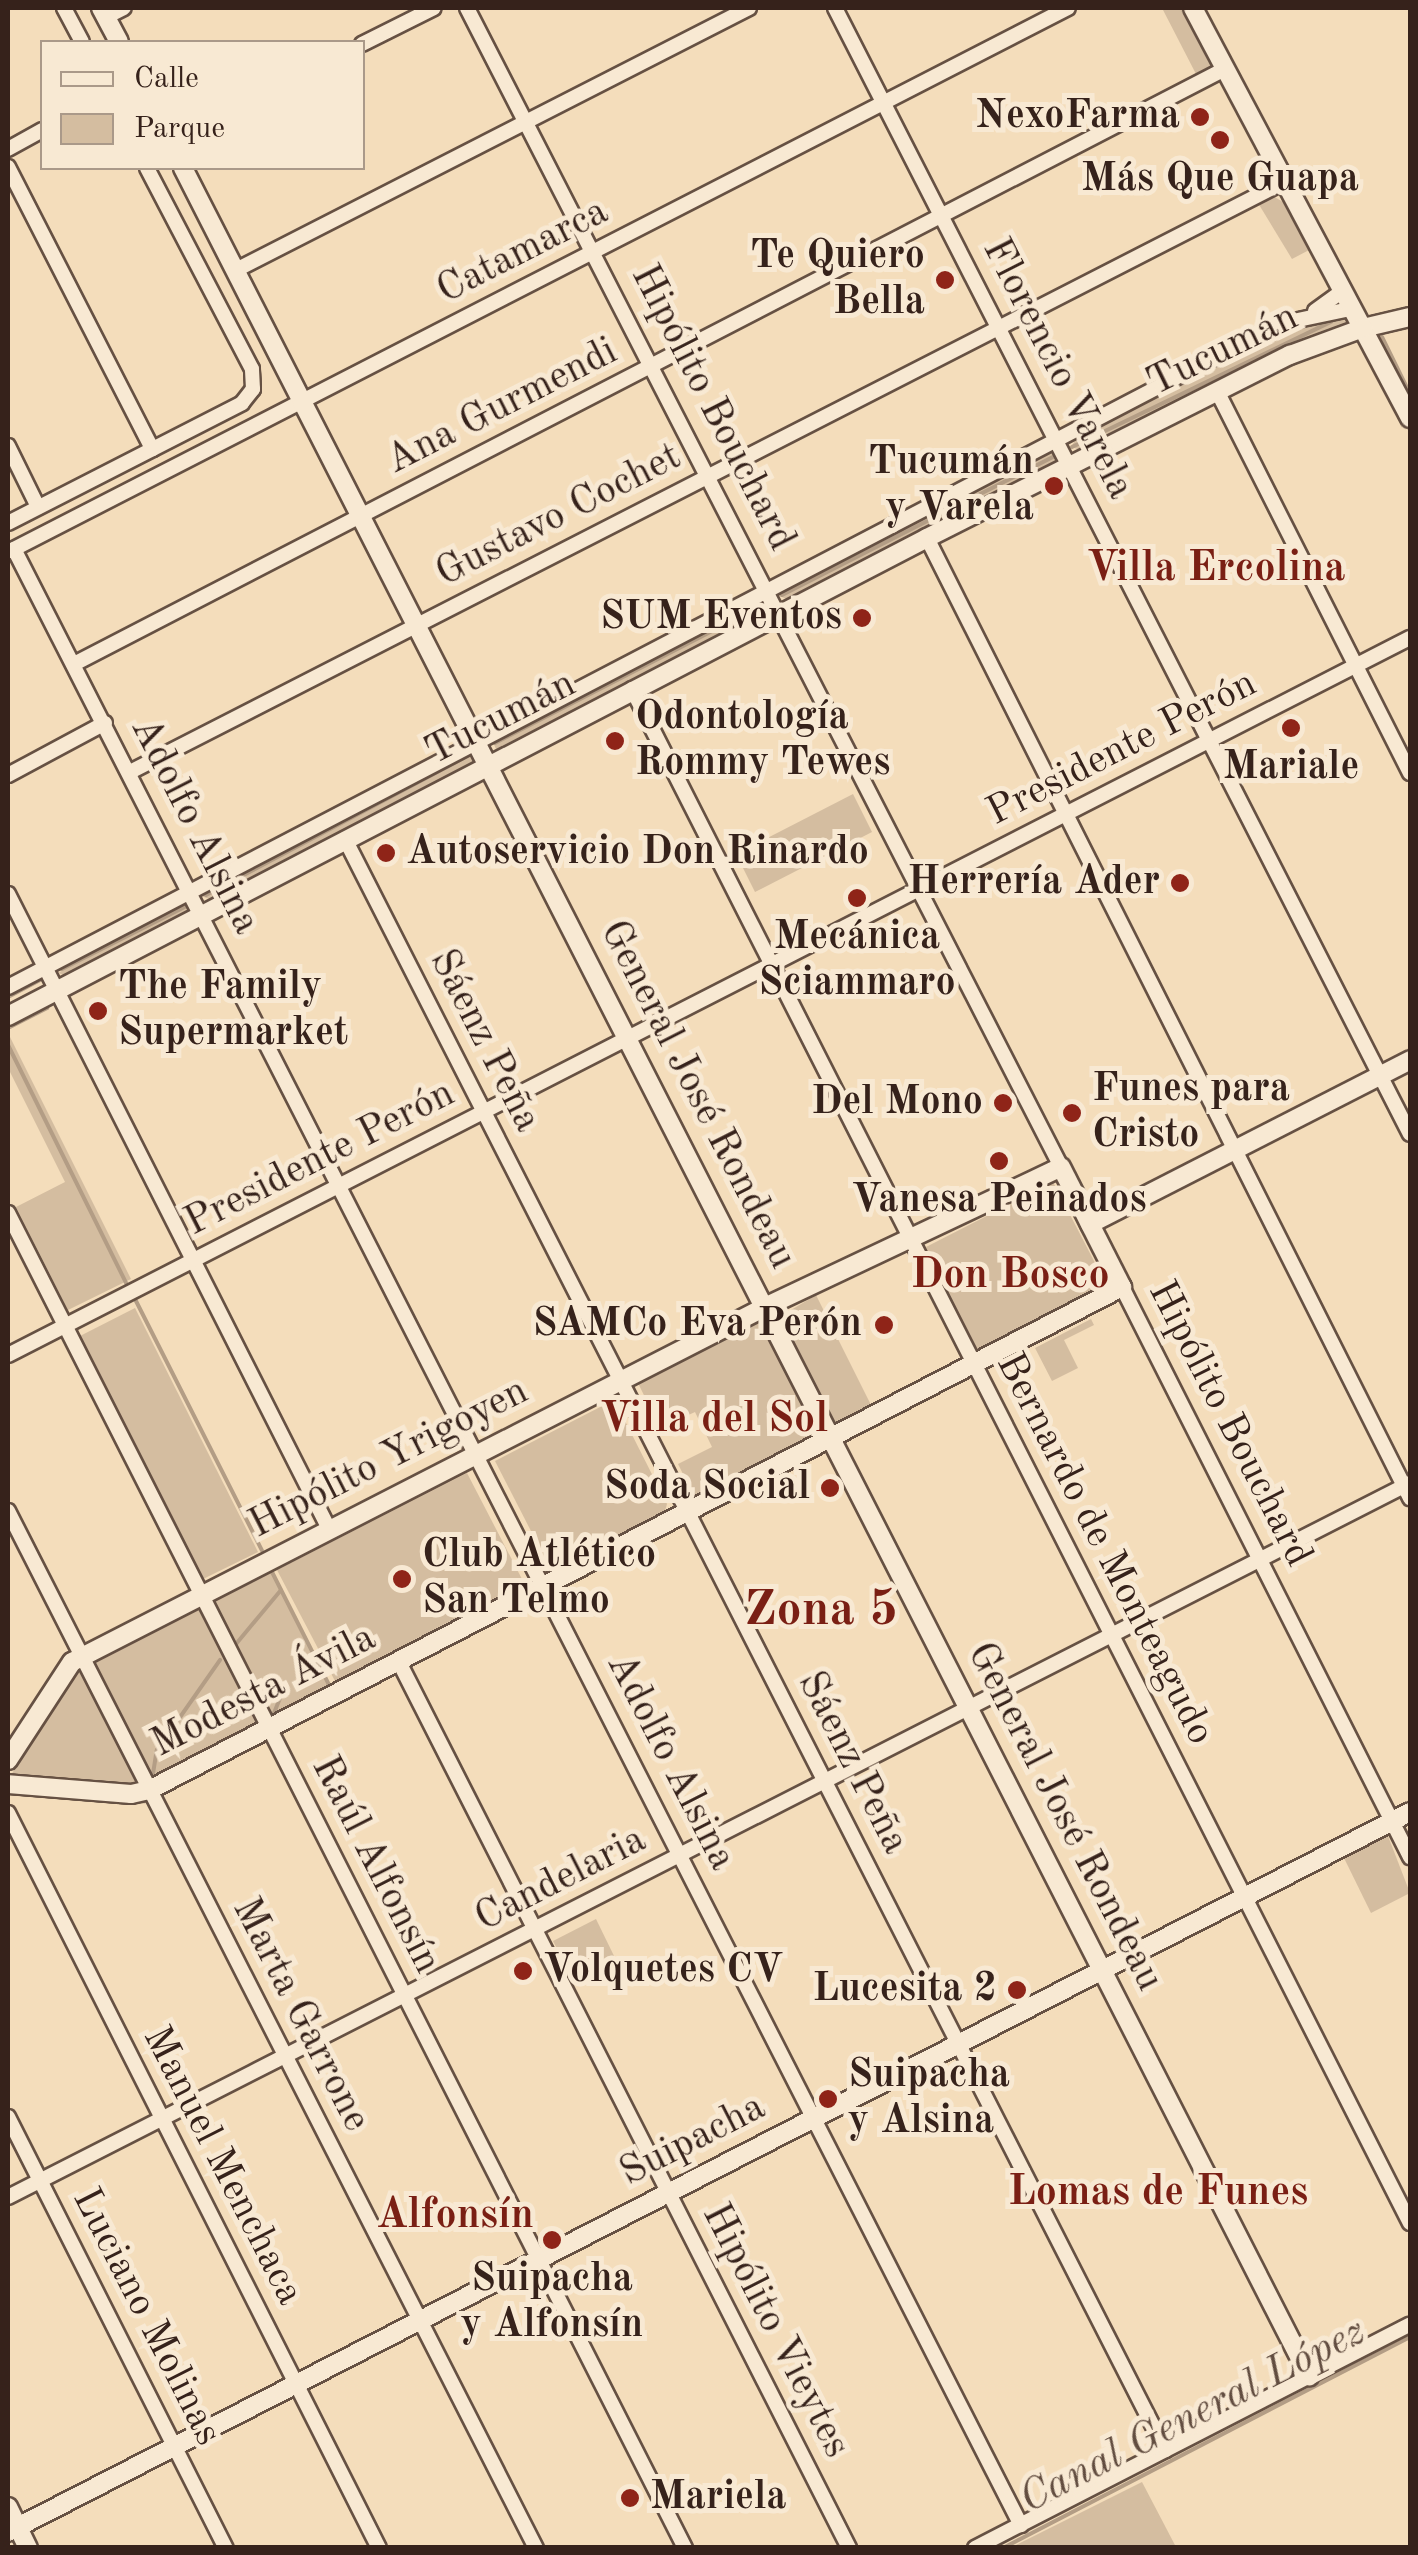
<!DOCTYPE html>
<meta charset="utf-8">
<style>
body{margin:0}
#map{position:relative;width:1418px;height:2555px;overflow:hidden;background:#f4ddbb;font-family:"Old Standard TT",serif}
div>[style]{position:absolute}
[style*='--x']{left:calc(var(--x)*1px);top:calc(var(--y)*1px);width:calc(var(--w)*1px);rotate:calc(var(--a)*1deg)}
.green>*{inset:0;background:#d4bda0}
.stream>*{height:4px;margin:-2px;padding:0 2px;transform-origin:2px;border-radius:2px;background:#b39d85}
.roads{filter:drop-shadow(2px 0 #665143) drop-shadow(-2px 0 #665143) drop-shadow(0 2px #665143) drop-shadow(0 -2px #665143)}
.minor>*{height:14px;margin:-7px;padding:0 7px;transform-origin:7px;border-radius:7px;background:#f8e9d3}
.tertiary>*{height:18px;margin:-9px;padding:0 9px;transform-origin:9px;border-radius:9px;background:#f8e9d3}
.secondary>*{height:18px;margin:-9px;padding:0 9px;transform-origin:9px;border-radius:9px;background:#f8e9d3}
.dots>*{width:28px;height:28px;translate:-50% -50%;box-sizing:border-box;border:5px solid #f8e9d3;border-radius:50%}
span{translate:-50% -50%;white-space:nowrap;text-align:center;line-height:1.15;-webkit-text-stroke:10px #f8e9d3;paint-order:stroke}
.poi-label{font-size:40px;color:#36221b;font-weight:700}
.right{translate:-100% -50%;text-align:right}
.left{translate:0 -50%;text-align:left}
.street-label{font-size:40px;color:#36221b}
.neighbourhood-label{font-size:42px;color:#7a1f14;font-weight:700}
.water-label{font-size:42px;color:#624d40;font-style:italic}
.district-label{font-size:50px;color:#7a1f14;font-weight:700}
.frame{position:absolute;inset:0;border:10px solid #36221b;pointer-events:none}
.legend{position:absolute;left:40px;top:40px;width:325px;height:130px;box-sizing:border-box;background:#f8e9d3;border:2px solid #aa9989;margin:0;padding:12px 18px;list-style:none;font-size:30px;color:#36221b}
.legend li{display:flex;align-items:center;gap:20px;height:50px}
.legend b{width:50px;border:2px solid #aa9989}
</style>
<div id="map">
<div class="green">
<div style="clip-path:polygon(1162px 8px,1185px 8px,1213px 61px,1210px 71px,1196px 74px)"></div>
<div style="clip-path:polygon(1273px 196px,1288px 205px,1311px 249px,1292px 259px,1258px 203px)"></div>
<div style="clip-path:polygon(1346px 316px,1346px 325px,1204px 386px,1081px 450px,1071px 447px,1079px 434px,1277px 330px)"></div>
<div style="clip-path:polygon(1050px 450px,1060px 457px,1048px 468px,789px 600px,777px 595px)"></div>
<div style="clip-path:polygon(764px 600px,767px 609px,761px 615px,496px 749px,492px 740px)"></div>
<div style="clip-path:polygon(473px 747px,477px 764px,461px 773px,212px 900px,201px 896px)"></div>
<div style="clip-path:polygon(853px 794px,872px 832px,755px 892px,736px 854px)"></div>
<div style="clip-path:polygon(187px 898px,188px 913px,67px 976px,58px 973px)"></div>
<div style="clip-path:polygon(9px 1035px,131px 1279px,68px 1310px,16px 1207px,65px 1182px,8px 1068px)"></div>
<div style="clip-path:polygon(1053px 1182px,1106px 1284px,976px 1351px,926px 1247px)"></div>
<div style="clip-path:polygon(816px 1295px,874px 1411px,837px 1428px,781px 1316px)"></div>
<div style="clip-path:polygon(135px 1308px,258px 1552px,203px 1579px,80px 1336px)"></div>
<div style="clip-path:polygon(763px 1318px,822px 1438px,696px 1500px,678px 1464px,712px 1447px,695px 1412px,660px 1428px,638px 1383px)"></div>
<div style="clip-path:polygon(1091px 1319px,1094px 1325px,1064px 1340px,1078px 1368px,1052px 1381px,1035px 1348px)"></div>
<div style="clip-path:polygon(608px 1403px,618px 1407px,667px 1504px,665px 1511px,551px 1570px,495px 1461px)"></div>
<div style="clip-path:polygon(467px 1473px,524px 1583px,335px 1681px,277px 1570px)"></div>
<div style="clip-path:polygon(267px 1560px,335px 1695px,149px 1790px,81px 1657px)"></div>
<div style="clip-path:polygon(79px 1665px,142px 1788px,8px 1780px)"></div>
<div style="clip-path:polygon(1388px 1836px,1410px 1893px,1371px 1913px,1344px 1858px)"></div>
<div style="clip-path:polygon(596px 1919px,616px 1960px,574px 1982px,553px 1941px)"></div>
<div style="clip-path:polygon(1142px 2482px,1176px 2547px,1012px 2547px)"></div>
</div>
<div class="stream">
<div style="--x:1382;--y:337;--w:64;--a:63.8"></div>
<div style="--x:1072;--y:447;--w:288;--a:-25.8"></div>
<div style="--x:782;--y:595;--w:304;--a:-27"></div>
<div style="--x:495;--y:743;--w:303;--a:-27.3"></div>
<div style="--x:206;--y:895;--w:305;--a:-28"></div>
<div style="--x:62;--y:969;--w:138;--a:-26.8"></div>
<div style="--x:8;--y:997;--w:40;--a:-28"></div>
<div style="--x:8;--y:1028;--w:44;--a:-27.1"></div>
<div style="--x:8;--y:1045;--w:270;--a:63.6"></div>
<div style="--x:136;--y:1301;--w:279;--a:63.2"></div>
<div style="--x:271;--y:1570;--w:136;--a:63.2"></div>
<div style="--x:236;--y:1644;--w:70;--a:-50.2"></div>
<div style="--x:272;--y:1718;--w:31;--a:-68"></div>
<div style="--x:152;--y:1780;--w:30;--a:-81"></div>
<div style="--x:157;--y:1750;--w:110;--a:-55"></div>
<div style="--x:121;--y:1802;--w:24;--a:-2"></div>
<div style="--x:1003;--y:2548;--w:458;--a:-27.4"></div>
</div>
<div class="roads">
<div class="minor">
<div style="--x:64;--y:8;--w:38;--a:62"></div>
<div style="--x:467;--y:8;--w:1302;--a:62.86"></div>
<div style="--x:835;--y:8;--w:1264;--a:62.95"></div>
<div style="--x:106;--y:17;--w:20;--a:-27"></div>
<div style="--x:362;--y:44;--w:80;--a:-26.6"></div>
<div style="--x:8;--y:149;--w:39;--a:-29"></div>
<div style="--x:8;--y:167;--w:317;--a:62.9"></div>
<div style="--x:236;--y:270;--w:576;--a:-27.05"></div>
<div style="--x:1315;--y:311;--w:32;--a:-36"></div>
<div style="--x:1217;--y:391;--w:428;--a:63.2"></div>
<div style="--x:8;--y:446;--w:68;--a:63.8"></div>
<div style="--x:8;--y:523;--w:263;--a:-27.1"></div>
<div style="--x:242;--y:403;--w:18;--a:-52"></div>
<div style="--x:253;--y:389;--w:20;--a:-93"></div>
<div style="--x:252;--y:369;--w:227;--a:-117.6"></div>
<div style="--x:927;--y:538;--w:1075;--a:63.29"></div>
<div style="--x:14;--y:549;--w:2218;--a:63"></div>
<div style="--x:10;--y:551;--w:1189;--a:-27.17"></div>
<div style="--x:74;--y:664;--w:1296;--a:-27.34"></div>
<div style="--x:632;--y:689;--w:1720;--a:63.11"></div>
<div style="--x:130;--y:772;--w:1296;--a:-27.08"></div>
<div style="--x:8;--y:775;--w:110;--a:-28.2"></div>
<div style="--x:345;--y:839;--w:1808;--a:63.02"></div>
<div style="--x:8;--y:894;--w:712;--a:63.18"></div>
<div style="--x:8;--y:987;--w:1434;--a:-27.55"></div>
<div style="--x:1279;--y:324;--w:73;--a:-11.9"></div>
<div style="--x:8;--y:1213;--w:1497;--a:63.11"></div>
<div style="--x:1122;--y:1287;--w:639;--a:63.19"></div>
<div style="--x:8;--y:1355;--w:1575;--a:-27.09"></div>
<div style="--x:8;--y:1511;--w:1164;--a:63.02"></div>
<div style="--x:399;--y:1662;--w:994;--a:63.07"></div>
<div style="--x:8;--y:1813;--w:823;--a:63.22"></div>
<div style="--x:8;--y:2117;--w:483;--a:63.2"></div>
<div style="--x:8;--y:2197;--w:1573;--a:-26.99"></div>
<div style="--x:975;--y:2548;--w:489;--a:-27.2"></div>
</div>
<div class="tertiary">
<div style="--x:101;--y:8;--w:38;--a:62"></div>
<div style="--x:183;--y:168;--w:2479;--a:62.98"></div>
<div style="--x:1363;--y:328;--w:48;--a:-13.2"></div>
<div style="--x:1090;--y:1224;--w:360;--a:-27.1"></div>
<div style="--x:8;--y:1760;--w:117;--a:-56.9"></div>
<div style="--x:72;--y:1662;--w:779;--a:-27.12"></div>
<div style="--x:765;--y:1307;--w:327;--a:-25.3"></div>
<div style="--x:1061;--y:1167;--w:135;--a:63.1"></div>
<div style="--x:1122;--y:1287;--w:1095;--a:152.66"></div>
<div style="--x:149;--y:1790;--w:18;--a:167"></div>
<div style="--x:131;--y:1794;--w:123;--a:-175.4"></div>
</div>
<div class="secondary">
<div style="--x:1193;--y:8;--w:464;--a:62.1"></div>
<div style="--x:8;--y:1016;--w:1036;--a:-27.48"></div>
<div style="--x:927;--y:538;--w:407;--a:-26.8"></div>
<div style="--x:1290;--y:355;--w:78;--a:-20.3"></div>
<div style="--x:8;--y:2507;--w:46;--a:64"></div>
<div style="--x:8;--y:2532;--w:1576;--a:-27.18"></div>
</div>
</div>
<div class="dots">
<div style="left:1200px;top:117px;background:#8f2418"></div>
<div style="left:1220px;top:140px;background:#8f2418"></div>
<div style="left:945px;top:280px;background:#8f2418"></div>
<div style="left:1054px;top:486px;background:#8f2418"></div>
<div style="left:862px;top:618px;background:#8f2418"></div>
<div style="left:1291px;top:728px;background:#8f2418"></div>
<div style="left:615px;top:741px;background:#8f2418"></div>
<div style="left:386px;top:853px;background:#8f2418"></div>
<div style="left:1180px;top:883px;background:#8f2418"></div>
<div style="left:857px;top:898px;background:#8f2418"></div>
<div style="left:98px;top:1011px;background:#8f2418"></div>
<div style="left:1003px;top:1103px;background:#8f2418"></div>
<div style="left:1072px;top:1113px;background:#8f2418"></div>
<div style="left:999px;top:1161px;background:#8f2418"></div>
<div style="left:884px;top:1325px;background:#8f2418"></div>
<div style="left:830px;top:1488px;background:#8f2418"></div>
<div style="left:402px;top:1579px;background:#8f2418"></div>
<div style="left:523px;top:1971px;background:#8f2418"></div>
<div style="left:1017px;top:1990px;background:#8f2418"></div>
<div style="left:828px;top:2099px;background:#8f2418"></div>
<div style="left:552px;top:2240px;background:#8f2418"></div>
<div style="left:630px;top:2498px;background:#8f2418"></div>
</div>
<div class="poi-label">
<span class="right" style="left:1180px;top:117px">NexoFarma</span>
<span style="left:1220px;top:180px">Más Que Guapa</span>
<span class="right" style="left:925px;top:280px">Te Quiero<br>Bella</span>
<span class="right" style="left:1034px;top:486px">Tucumán<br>y Varela</span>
<span class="right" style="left:842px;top:618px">SUM Eventos</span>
<span class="left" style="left:635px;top:741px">Odontología<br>Rommy Tewes</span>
<span style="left:1291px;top:768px">Mariale</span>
<span class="left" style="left:406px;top:853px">Autoservicio Don Rinardo</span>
<span class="right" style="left:1160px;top:883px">Herrería Ader</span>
<span style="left:857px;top:961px">Mecánica<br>Sciammaro</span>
<span class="left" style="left:118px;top:1011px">The Family<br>Supermarket</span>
<span class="left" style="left:1092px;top:1113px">Funes para<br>Cristo</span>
<span class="right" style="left:983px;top:1103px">Del Mono</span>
<span style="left:999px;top:1201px">Vanesa Peinados</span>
<span class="right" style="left:862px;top:1325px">SAMCo Eva Perón</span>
<span class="right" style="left:810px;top:1488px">Soda Social</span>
<span class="left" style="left:422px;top:1579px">Club Atlético<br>San Telmo</span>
<span class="left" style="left:543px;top:1971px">Volquetes CV</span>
<span class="right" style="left:997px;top:1990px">Lucesita 2</span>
<span class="left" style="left:848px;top:2099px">Suipacha<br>y Alsina</span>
<span style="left:552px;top:2303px">Suipacha<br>y Alfonsín</span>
<span class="left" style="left:650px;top:2498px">Mariela</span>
</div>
<div class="street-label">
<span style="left:523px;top:252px;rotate:-27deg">Catamarca</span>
<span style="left:1223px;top:351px;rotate:-26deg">Tucumán</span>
<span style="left:1057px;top:369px;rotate:63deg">Florencio Varela</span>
<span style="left:502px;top:407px;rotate:-27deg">Ana Gurmendi</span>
<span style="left:712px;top:408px;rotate:63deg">Hipólito Bouchard</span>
<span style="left:559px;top:516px;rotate:-27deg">Gustavo Cochet</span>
<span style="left:501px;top:719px;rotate:-27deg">Tucumán</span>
<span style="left:1122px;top:749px;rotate:-27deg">Presidente Perón</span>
<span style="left:194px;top:826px;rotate:63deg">Adolfo Alsina</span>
<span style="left:484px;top:1041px;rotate:63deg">Sáenz Peña</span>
<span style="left:697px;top:1095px;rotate:63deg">General José Rondeau</span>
<span style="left:320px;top:1159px;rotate:-27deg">Presidente Perón</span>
<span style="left:1229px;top:1424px;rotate:63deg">Hipólito Bouchard</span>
<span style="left:389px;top:1459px;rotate:-27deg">Hipólito Yrigoyen</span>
<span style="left:1104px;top:1549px;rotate:63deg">Bernardo de Monteagudo</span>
<span style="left:264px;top:1692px;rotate:-27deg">Modesta Ávila</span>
<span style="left:670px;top:1762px;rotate:63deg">Adolfo Alsina</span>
<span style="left:852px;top:1763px;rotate:63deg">Sáenz Peña</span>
<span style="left:1064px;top:1817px;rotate:63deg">General José Rondeau</span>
<span style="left:375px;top:1865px;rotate:63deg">Raúl Alfonsín</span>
<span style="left:561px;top:1880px;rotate:-27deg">Candelaria</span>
<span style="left:300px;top:2015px;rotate:63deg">Marta Garrone</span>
<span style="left:693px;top:2141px;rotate:-27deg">Suipacha</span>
<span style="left:222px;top:2166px;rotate:63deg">Manuel Menchaca</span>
<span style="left:146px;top:2317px;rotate:63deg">Luciano Molinas</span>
<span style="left:775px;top:2331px;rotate:63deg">Hipólito Vieytes</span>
</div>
<div class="neighbourhood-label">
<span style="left:1216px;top:569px">Villa Ercolina</span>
<span style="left:1010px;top:1276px">Don Bosco</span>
<span style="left:714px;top:1420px">Villa del Sol</span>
<span style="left:1158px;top:2193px">Lomas de Funes</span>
<span style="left:455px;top:2216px">Alfonsín</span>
</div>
<div class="water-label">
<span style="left:1193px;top:2416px;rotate:-27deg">Canal General López</span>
</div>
<div class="district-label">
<span style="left:821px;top:1612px">Zona 5</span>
</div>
<div class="frame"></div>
<ul class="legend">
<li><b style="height:12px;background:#f8e9d3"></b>Calle</li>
<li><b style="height:28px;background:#d4bda0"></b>Parque</li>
</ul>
</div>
